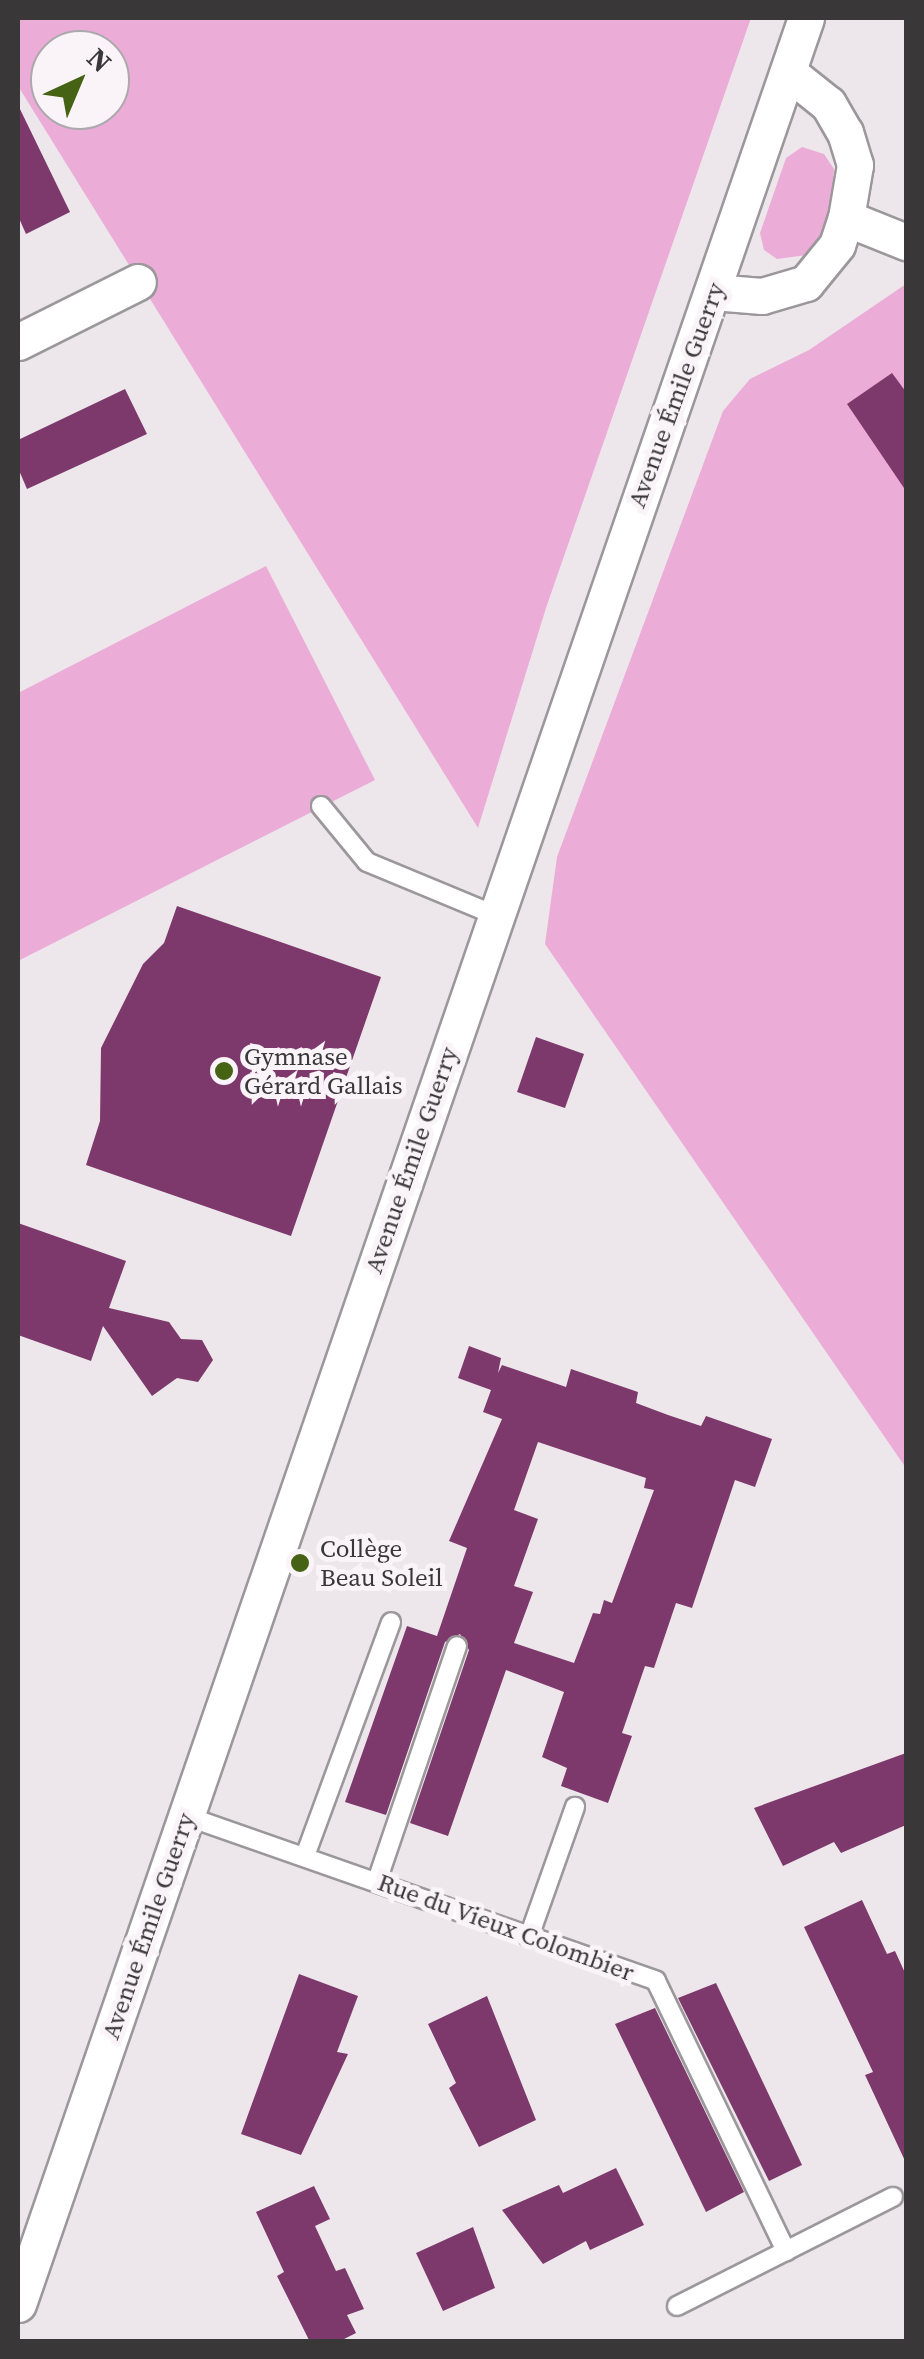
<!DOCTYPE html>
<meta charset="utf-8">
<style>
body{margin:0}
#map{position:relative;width:924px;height:2359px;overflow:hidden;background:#ede7eb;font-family:"Source Serif 4",serif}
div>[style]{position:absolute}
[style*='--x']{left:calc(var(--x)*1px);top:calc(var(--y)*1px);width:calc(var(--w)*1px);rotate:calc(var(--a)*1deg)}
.green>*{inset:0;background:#ebadd8}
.building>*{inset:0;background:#7d396c}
.roads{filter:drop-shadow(2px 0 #9c979a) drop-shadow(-2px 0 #9c979a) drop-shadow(0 2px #9c979a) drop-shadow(0 -2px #9c979a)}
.lane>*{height:18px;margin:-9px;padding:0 9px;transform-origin:9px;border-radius:9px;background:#fff}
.street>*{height:35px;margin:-17.5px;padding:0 17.5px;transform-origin:17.5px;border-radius:17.5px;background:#fff}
.dots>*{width:28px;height:28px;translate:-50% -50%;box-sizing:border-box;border:5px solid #faf4f8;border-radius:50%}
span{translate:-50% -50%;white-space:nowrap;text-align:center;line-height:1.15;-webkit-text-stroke:10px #faf4f8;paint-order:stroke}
.street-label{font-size:25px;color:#3a3739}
.poi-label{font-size:25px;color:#3a3739}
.left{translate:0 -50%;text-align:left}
.frame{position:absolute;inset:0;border:20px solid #3a3739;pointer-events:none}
.north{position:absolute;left:30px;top:30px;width:100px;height:100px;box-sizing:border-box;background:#faf4f8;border:2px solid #ada8ac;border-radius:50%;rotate:44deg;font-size:28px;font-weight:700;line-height:40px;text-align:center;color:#3a3739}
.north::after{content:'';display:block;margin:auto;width:35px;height:45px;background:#456215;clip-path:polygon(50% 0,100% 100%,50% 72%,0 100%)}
</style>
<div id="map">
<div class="green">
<div style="clip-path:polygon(evenodd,18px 18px,751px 18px,546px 608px,478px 828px,18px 86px,18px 18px,50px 50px,110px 50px,110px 110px,50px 110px,50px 50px)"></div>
<div style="clip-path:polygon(802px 147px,824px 154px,834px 169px,829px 225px,807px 255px,777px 259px,764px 250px,760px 233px,786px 158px)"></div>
<div style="clip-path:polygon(906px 284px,906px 1468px,545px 944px,557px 857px,723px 411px,750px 379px,809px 350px)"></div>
<div style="clip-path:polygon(266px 566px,375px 780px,18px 961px,18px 693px)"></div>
</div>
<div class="building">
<div style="clip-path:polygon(18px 105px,70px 212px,26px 234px,18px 216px)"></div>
<div style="clip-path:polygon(892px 373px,906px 392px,906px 491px,847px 404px)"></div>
<div style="clip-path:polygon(125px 389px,147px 434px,27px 489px,18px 468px,18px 440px)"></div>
<div style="clip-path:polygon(177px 906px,381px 977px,291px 1236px,86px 1165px,100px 1121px,101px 1048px,143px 964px,164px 943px)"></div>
<div style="clip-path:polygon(536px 1037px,584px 1054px,565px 1108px,517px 1092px)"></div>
<div style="clip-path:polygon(18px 1223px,126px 1261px,109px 1308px,169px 1322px,181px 1339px,202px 1340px,213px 1360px,198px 1382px,177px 1378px,152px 1396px,103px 1326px,91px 1361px,18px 1335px)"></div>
<div style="clip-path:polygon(evenodd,469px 1346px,501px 1358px,498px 1373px,502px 1365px,566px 1387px,571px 1369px,638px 1392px,636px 1403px,668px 1415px,701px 1426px,706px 1416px,772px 1439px,755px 1487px,735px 1480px,692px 1608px,676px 1603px,654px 1668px,645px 1666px,622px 1733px,632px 1736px,608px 1803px,561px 1786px,567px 1768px,542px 1757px,564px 1692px,506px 1670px,448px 1836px,410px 1823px,469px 1650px,460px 1634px,445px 1642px,386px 1815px,345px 1802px,407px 1626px,437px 1636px,467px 1548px,449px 1541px,502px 1419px,483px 1412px,491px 1390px,458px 1378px,469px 1346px,538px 1442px,646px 1478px,644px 1488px,654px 1490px,612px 1603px,604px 1600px,600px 1614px,593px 1613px,574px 1663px,514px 1643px,533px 1592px,514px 1586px,538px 1519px,514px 1510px,538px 1442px)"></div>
<div style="clip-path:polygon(906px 1753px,906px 1825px,841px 1853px,834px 1842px,783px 1866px,754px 1808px)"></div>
<div style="clip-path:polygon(862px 1900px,887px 1954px,895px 1951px,906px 1975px,906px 2163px,865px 2075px,873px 2072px,804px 1927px)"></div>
<div style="clip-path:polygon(299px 1974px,358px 1996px,337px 2052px,348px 2054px,301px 2155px,241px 2134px)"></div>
<div style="clip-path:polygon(716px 1983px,802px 2165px,769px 2181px,678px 1998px)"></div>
<div style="clip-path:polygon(487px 1996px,536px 2120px,479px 2147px,449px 2088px,456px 2083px,428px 2024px)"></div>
<div style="clip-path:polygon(655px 2008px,744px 2192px,706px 2212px,615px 2024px)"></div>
<div style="clip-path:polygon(616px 2168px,644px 2225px,590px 2250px,586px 2241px,543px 2264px,502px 2210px,559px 2185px,563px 2193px)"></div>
<div style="clip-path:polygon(314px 2186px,330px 2219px,315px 2226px,336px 2271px,345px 2268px,364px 2309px,347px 2315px,356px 2333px,338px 2342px,310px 2342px,277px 2276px,284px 2272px,256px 2212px)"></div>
<div style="clip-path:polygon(473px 2227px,495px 2288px,443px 2311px,416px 2253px)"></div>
</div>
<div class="roads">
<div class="lane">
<div style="--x:321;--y:806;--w:72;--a:50.6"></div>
<div style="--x:367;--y:862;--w:139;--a:22.5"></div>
<div style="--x:186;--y:1816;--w:498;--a:19.3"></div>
<div style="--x:656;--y:1981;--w:300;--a:64.3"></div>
<div style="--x:305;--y:1856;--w:249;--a:-69.8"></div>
<div style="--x:377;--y:1881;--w:248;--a:-71.2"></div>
<div style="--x:530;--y:1934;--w:135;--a:-70.5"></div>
<div style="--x:677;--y:2306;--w:242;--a:-26.8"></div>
</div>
<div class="street">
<div style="--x:846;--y:218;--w:65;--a:21.8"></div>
<div style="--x:713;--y:292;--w:49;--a:4.7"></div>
<div style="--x:762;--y:296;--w:46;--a:-16.5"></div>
<div style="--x:806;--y:283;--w:49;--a:-50.8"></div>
<div style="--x:837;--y:245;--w:28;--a:-72"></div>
<div style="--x:846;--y:218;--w:54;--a:-80.4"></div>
<div style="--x:855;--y:165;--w:34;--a:-107"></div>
<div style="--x:845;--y:133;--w:34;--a:-120"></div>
<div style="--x:828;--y:104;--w:51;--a:-141.3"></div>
<div style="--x:18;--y:342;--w:134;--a:-26.6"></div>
<div style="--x:18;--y:2304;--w:2418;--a:-70.98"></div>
</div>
</div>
<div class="dots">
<div style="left:224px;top:1071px;background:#456215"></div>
<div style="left:300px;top:1563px;background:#456215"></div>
</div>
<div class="street-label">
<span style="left:676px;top:395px;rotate:-70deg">Avenue Émile Guerry</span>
<span style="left:411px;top:1160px;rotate:-71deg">Avenue Émile Guerry</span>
<span style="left:148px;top:1926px;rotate:-71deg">Avenue Émile Guerry</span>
<span style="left:506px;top:1927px;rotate:20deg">Rue du Vieux Colombier</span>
</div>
<div class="poi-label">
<span class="left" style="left:244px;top:1071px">Gymnase<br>Gérard Gallais</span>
<span class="left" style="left:320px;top:1563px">Collège<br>Beau Soleil</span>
</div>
<div class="frame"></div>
<div class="north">N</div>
</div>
